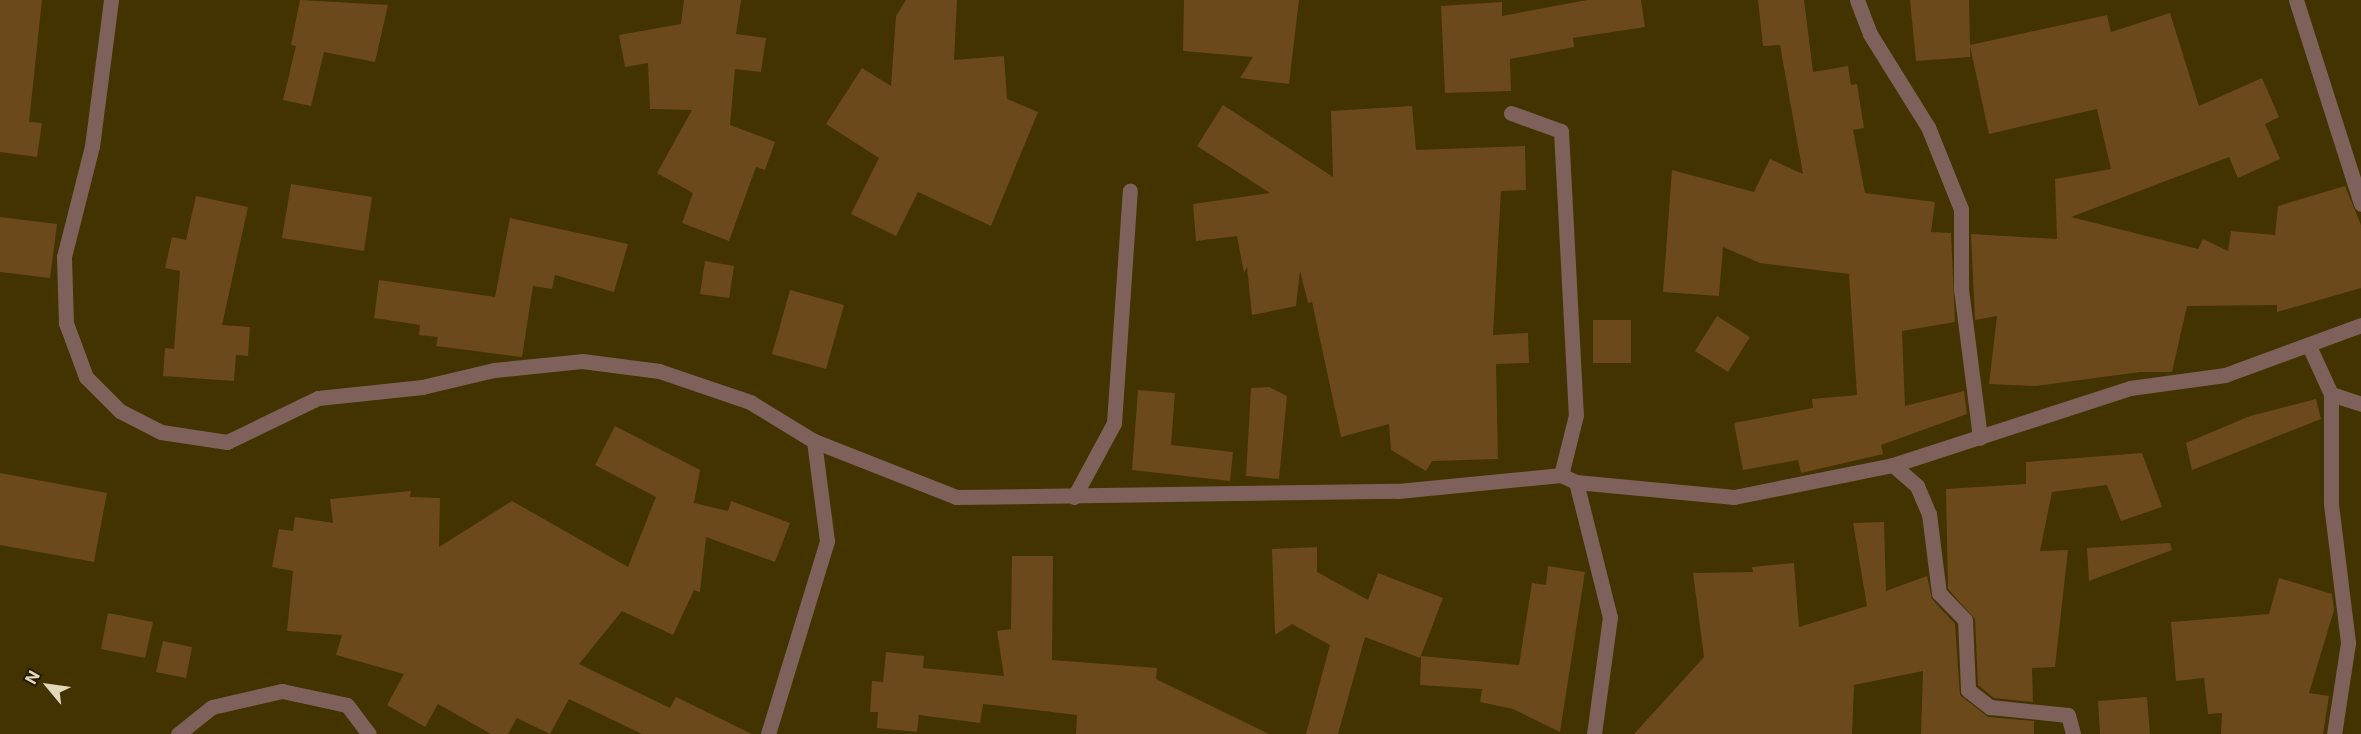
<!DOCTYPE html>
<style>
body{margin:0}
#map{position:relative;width:2361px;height:734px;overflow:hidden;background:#423300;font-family:Inter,sans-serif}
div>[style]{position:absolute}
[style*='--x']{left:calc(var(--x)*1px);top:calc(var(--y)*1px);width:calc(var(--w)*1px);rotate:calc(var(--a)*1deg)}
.building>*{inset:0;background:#6b491a}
.minor>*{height:15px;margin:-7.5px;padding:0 7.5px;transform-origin:7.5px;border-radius:7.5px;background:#7e615b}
span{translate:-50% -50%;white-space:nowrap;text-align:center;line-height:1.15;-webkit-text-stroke:4.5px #241b02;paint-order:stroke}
.north{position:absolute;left:18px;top:656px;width:60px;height:60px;-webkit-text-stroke:4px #241b02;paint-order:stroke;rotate:299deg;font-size:16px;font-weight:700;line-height:24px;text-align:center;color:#e3d8b9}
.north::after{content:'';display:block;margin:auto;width:21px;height:27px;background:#e3d8b9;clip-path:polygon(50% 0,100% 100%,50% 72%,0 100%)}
</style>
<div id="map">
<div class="building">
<div style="clip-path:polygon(0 0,42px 0,29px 122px,42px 123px,37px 157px,0 152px)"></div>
<div style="clip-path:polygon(300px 0,388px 5px,375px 62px,324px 52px,311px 106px,283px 100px,296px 46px,291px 45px)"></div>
<div style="clip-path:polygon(684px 0,741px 0,736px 34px,766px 38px,761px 72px,735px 69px,730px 125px,775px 142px,765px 170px,756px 167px,729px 241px,682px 223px,693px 193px,657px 173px,692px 110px,650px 109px,648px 63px,625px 67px,619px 35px,681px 24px)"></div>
<div style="clip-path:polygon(906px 0,957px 0,954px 60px,1004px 56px,1007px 99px,1038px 112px,991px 226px,918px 192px,896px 236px,851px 214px,879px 158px,826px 124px,862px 68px,891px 86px,896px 16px)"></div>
<div style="clip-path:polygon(1184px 0,1299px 0,1289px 84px,1240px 78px,1253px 57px,1183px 51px)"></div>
<div style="clip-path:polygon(1587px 0,1641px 0,1645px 27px,1573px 38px,1574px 47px,1510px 59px,1511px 91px,1445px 93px,1441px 6px,1502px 2px,1502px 16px)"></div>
<div style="clip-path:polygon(1758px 0,1804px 0,1813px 72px,1848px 66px,1851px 85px,1857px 84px,1864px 128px,1853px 130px,1865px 193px,1935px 202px,1931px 232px,1951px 233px,1955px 322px,1902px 331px,1905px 406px,1964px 391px,1967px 414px,1881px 445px,1883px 454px,1801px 473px,1798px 460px,1743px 470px,1734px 423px,1813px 408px,1812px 399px,1857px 395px,1849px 274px,1760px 263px,1723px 247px,1719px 296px,1663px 292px,1672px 170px,1754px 192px,1770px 159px,1803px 174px,1780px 45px,1763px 46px)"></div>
<div style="clip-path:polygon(1910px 0,1969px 0,1970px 45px,2107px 15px,2111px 32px,2170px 13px,2199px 106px,2262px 78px,2279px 117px,2265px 124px,2280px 159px,2238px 178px,2229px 157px,2071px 217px,2198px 249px,2203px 239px,2228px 251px,2231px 231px,2275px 235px,2278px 206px,2345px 186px,2361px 225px,2361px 288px,2277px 312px,2277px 305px,2187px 306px,2172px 372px,2140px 372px,2036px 386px,1989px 384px,1997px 316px,1975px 320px,1971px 234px,2057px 239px,2055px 179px,2111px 169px,2097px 109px,1989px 134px,1970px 46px,1970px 57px,1916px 61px)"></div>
<div style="clip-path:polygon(1223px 105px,1333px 177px,1331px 111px,1412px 106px,1416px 150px,1525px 146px,1526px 190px,1501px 191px,1493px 335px,1528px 333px,1529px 363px,1496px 364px,1498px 459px,1432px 461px,1426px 471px,1391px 450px,1389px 424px,1341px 437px,1312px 302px,1308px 303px,1300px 271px,1296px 306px,1252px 315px,1247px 267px,1244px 273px,1237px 236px,1196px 241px,1193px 204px,1270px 193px,1197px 146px)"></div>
<div style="clip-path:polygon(291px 184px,372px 197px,364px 251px,282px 238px)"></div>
<div style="clip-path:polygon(196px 196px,248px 207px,222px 325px,250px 327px,248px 356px,236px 355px,234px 381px,163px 376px,165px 348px,174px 349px,180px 271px,165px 268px,172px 237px,186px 240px)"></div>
<div style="clip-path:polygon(0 217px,57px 224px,50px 278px,0 272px)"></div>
<div style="clip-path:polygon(510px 218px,628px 244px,614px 292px,555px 275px,552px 289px,533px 286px,522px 357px,436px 346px,438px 337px,419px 335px,420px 325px,374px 318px,379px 280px,495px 297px)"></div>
<div style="clip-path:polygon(705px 261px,734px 266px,729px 298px,700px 294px)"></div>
<div style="clip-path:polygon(790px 290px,844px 305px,826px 369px,772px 354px)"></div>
<div style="clip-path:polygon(1717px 316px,1750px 337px,1728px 372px,1695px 351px)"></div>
<div style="clip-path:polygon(1593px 320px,1631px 320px,1631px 363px,1593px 363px)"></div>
<div style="clip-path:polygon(1269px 387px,1287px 396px,1279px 479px,1246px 476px,1251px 388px)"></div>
<div style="clip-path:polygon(1138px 390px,1175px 393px,1171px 445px,1233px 452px,1230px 481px,1132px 470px)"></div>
<div style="clip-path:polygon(2316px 399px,2321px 419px,2192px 470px,2186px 443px,2250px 416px)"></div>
<div style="clip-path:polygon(615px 426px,700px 470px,694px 503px,728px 511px,731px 501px,790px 523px,775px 562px,706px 537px,700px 592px,694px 590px,673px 635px,622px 611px,579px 664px,670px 708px,676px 697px,752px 734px,642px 734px,569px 699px,550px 734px,517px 718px,508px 734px,491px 734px,438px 704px,425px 727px,387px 705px,404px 674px,336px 655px,342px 635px,287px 631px,293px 571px,272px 567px,279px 529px,293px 531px,295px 517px,333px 523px,330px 499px,411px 491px,410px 497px,440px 498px,439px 547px,512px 501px,628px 567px,656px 497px,595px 465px)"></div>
<div style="clip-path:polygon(2142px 453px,2162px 507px,2121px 521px,2107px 485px,2052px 492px,2040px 551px,2068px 550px,2055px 667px,2032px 668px,2033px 702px,1994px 698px,1978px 685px,1975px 619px,1948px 589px,1946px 489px,2026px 484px,2026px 462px)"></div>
<div style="clip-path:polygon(0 473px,107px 493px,94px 562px,0 545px)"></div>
<div style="clip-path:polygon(1884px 522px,1886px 591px,1927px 576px,1932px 599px,1955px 624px,1960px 695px,1988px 717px,2034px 721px,2034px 734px,1921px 734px,1923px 671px,1854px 685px,1852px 734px,1634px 734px,1704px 657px,1693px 573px,1753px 572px,1752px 567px,1794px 563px,1799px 627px,1867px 606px,1853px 523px)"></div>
<div style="clip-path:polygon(2170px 543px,2172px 550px,2089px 581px,2087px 548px)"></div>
<div style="clip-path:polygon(1317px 547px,1317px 572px,1368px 600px,1378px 573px,1443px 598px,1420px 658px,1365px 637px,1338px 734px,1306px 734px,1330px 645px,1292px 624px,1275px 635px,1272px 549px)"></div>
<div style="clip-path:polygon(1012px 556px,1053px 556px,1052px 660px,1157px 668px,1156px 679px,1269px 734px,1076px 734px,1077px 715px,983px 704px,980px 723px,919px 715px,917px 732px,877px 728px,878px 712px,870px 712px,872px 681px,883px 682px,886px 652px,924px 656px,923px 668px,1004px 676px,997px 631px,1011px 629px)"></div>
<div style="clip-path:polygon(1548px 566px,1585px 572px,1560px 732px,1513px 709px,1480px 702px,1482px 689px,1420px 685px,1421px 656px,1519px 665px,1532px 583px,1546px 585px)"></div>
<div style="clip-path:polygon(2279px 578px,2332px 594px,2334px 610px,2309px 693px,2329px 696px,2323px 734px,2221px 734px,2222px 713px,2208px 714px,2204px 678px,2176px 681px,2171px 622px,2269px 614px)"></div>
<div style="clip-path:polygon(108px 613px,153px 622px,145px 658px,101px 649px)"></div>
<div style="clip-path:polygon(163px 641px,192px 647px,186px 678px,156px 672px)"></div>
<div style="clip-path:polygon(2147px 697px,2150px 734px,2100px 734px,2098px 701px)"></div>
</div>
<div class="minor">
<div style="--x:111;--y:0;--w:147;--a:97.4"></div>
<div style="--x:92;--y:146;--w:114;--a:104.2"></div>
<div style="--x:64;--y:257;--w:66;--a:88.3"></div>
<div style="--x:66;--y:323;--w:58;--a:69.7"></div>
<div style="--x:86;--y:377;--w:48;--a:45"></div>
<div style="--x:120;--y:411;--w:46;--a:27.1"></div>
<div style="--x:161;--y:432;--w:67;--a:8.6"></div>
<div style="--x:227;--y:442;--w:101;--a:-25.8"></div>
<div style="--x:318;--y:398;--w:105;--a:-6"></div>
<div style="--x:422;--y:387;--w:74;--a:-13.3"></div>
<div style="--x:494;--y:370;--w:88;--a:-5.8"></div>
<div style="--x:582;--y:361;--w:78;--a:7.4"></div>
<div style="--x:659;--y:371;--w:96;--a:18.8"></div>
<div style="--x:750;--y:402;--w:75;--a:31.4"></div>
<div style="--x:814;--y:441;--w:153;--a:21.5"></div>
<div style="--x:956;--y:497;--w:442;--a:-0.8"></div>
<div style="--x:1398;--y:491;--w:164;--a:-5.6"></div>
<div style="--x:1561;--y:475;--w:17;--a:25"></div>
<div style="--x:1576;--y:482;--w:159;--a:5.4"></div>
<div style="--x:1734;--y:497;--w:162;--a:-11.4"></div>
<div style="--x:1893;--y:465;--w:249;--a:-18"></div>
<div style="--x:2130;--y:388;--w:96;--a:-7.8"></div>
<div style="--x:2225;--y:375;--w:145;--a:-20.2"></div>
<div style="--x:1857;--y:0;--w:36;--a:69"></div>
<div style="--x:1870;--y:34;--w:110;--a:58.1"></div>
<div style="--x:1928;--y:127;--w:88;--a:68.1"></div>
<div style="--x:1961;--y:209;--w:80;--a:90"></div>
<div style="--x:1961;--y:289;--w:150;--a:82.7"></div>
<div style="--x:2296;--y:0;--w:214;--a:72.3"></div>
<div style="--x:1511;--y:113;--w:53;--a:19.8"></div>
<div style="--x:1561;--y:131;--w:284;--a:87"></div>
<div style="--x:1576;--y:415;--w:62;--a:104"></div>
<div style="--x:2309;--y:346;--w:53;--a:65.4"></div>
<div style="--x:2331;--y:394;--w:110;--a:90"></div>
<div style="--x:2331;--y:504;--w:140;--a:83"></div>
<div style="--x:2348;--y:643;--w:92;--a:98.7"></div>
<div style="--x:2331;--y:394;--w:32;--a:18"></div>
<div style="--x:1893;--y:465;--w:32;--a:41"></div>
<div style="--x:1917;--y:486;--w:30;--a:67"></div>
<div style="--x:1929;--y:514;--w:80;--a:82.8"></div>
<div style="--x:1939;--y:593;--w:37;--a:46"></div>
<div style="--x:1965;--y:620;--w:70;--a:87.5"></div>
<div style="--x:1968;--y:690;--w:28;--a:38"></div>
<div style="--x:1990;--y:707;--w:78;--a:5.9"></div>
<div style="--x:2068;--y:715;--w:20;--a:75"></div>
<div style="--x:1576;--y:482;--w:139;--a:75.9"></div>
<div style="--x:1610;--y:617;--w:118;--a:97.8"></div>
<div style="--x:1074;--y:497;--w:84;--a:-61.6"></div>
<div style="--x:1114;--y:423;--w:233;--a:-86.1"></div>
<div style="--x:178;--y:734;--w:43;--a:-38.5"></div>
<div style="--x:212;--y:707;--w:72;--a:-12.9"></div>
<div style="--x:282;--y:691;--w:66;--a:12.2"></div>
<div style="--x:347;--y:705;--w:36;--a:53"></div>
<div style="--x:768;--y:734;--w:202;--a:-73"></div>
<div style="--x:827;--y:541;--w:101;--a:-97.4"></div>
</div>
<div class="north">N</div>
</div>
